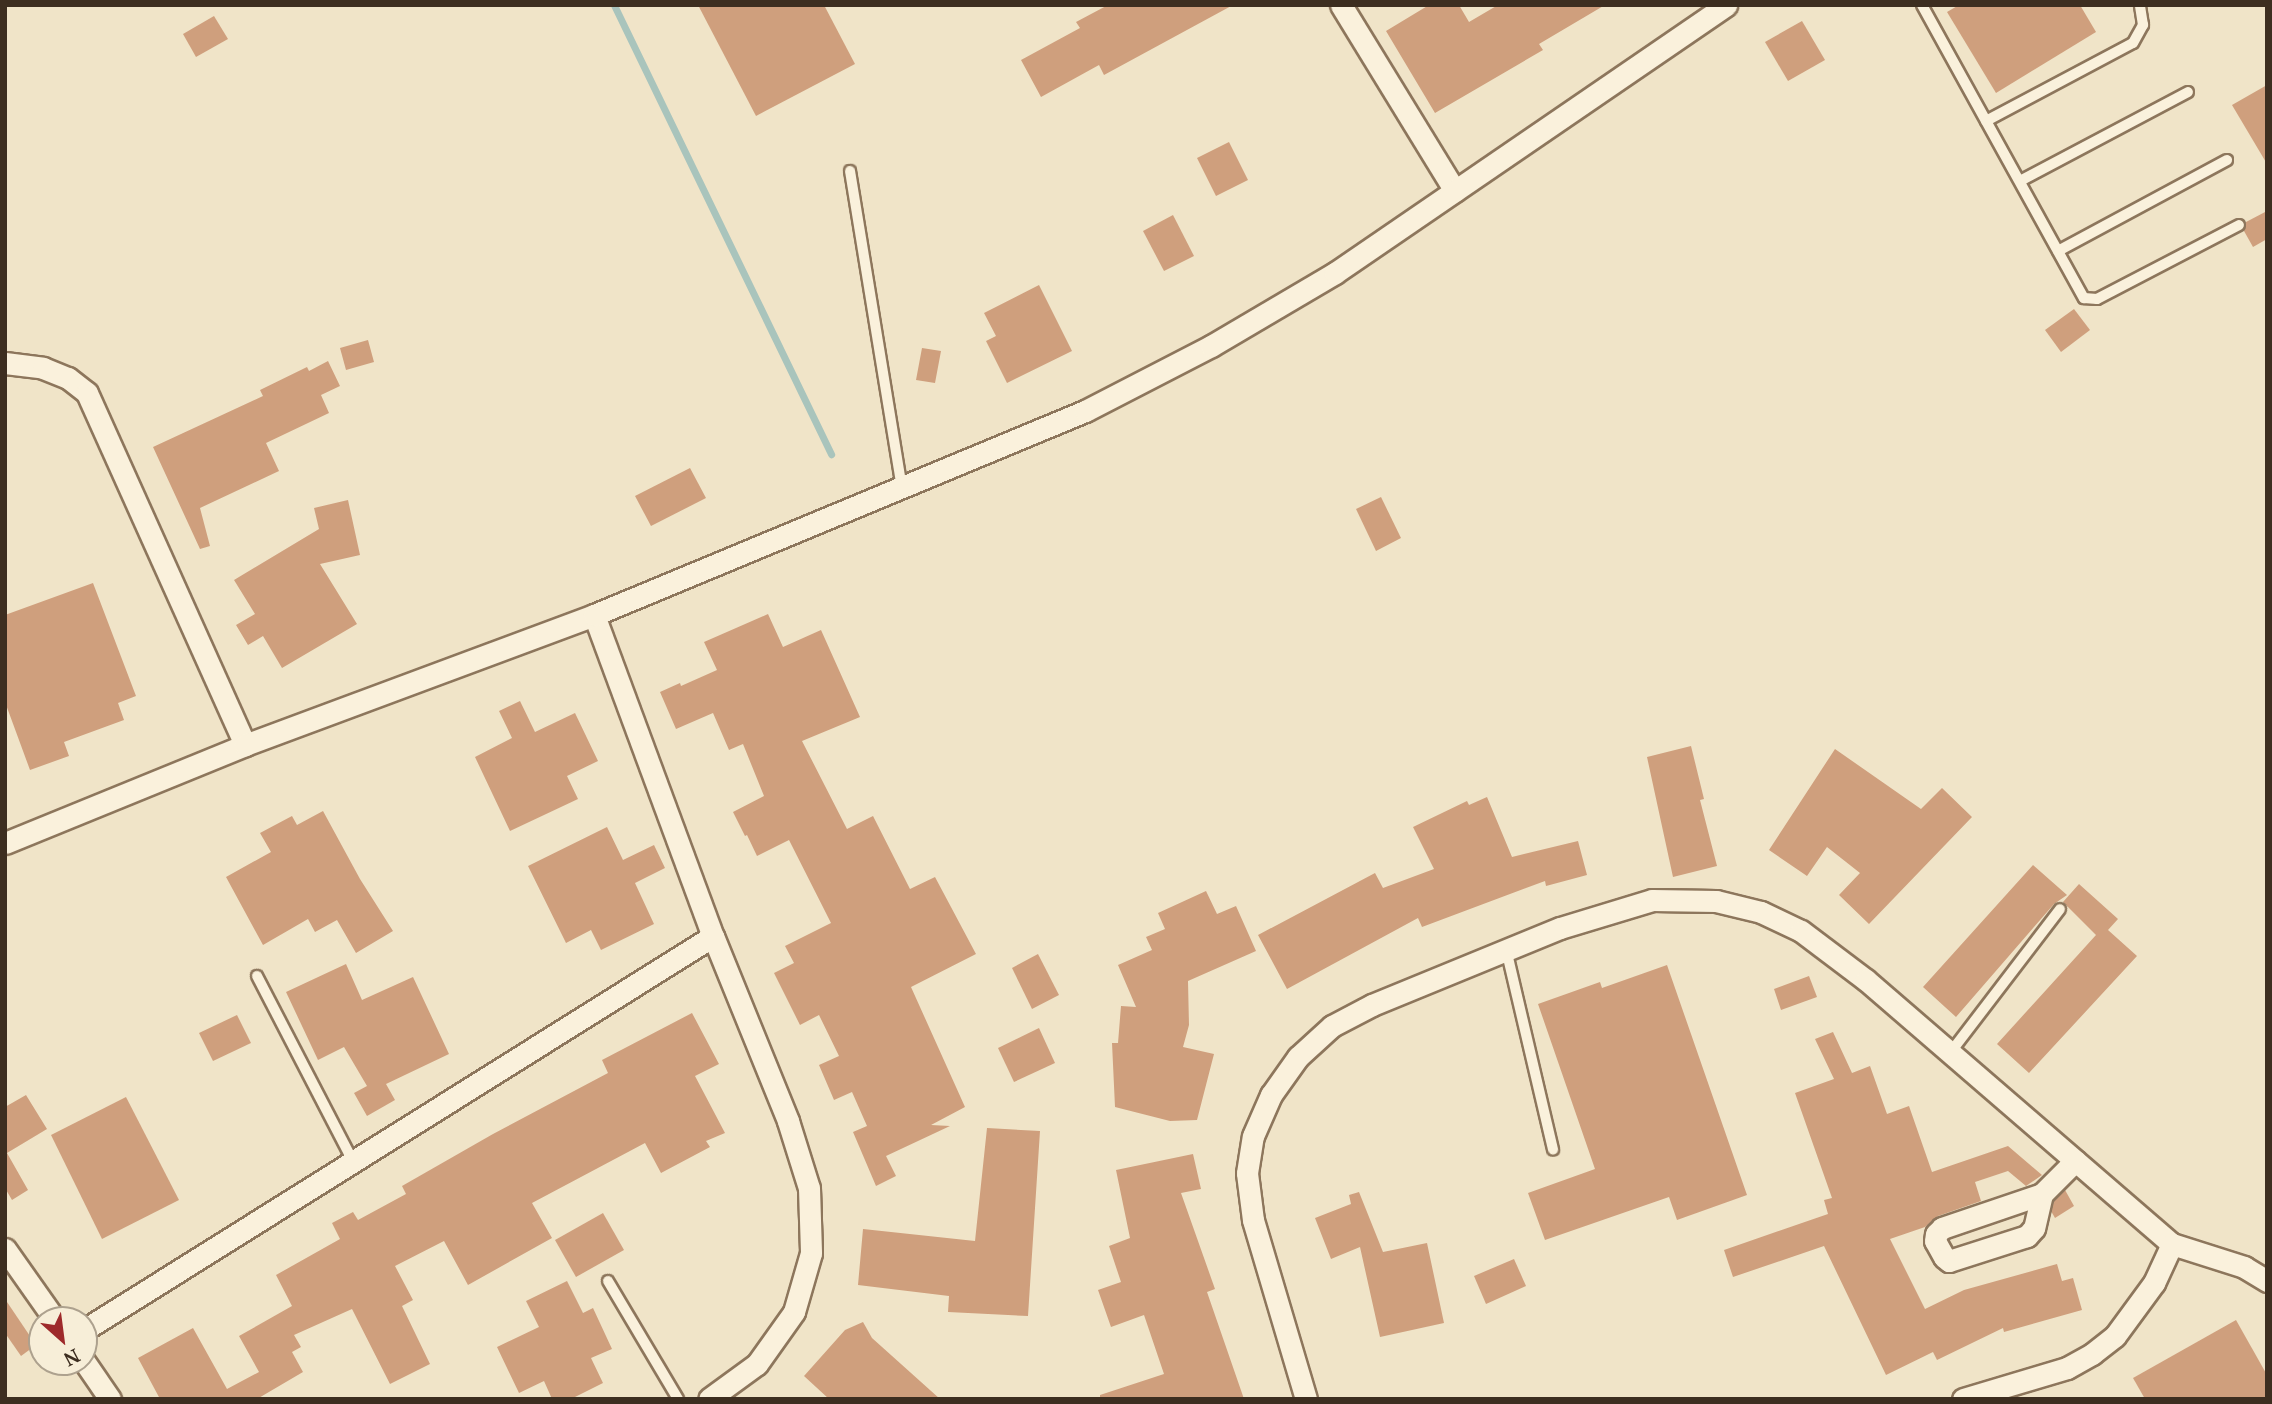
<!DOCTYPE html>
<style>
body{margin:0}
#map{position:relative;width:2272px;height:1404px;overflow:hidden;background:#f0e4c8;font-family:"Noto Serif",serif}
div>[style]{position:absolute}
[style*='--x']{left:calc(var(--x)*1px);top:calc(var(--y)*1px);width:calc(var(--w)*1px);rotate:calc(var(--a)*1deg)}
.stream>*{height:7px;margin:-3.5px;padding:0 3.5px;transform-origin:3.5px;border-radius:3.5px;background:#a9c4bc}
.building>*{inset:0;background:#cf9f7d}
.roads{filter:drop-shadow(2px 0 #8d765c) drop-shadow(-2px 0 #8d765c) drop-shadow(0 2px #8d765c) drop-shadow(0 -2px #8d765c)}
.service>*{height:10px;margin:-5px;padding:0 5px;transform-origin:5px;border-radius:5px;background:#faf1dc}
.minor>*{height:21px;margin:-10.5px;padding:0 10.5px;transform-origin:10.5px;border-radius:10.5px;background:#faf1dc}
span{translate:-50% -50%;white-space:nowrap;text-align:center;line-height:1.15;-webkit-text-stroke:7px #f7eed8;paint-order:stroke}
.frame{position:absolute;inset:0;border:7px solid #3d2e20;pointer-events:none}
.north{position:absolute;left:28px;top:1306px;width:70px;height:70px;box-sizing:border-box;background:#f7eed8;border:2px solid #ada18e;border-radius:50%;rotate:152deg;font-size:19px;font-weight:700;line-height:28px;text-align:center;color:#3d2e20}
.north::after{content:'';display:block;margin:auto;width:24px;height:32px;background:#9e2a2b;clip-path:polygon(50% 0,100% 100%,50% 72%,0 100%)}
</style>
<div id="map">
<div class="stream">
<div style="--x:614;--y:5;--w:499;--a:64.2"></div>
</div>
<div class="building">
<div style="clip-path:polygon(698px 5px,824px 5px,855px 64px,756px 116px)"></div>
<div style="clip-path:polygon(1108px 5px,1233px 5px,1104px 75px,1099px 65px,1041px 97px,1021px 60px,1080px 28px,1076px 22px)"></div>
<div style="clip-path:polygon(1429px 5px,1459px 5px,1469px 22px,1498px 5px,1605px 5px,1539px 44px,1543px 50px,1435px 113px,1386px 31px)"></div>
<div style="clip-path:polygon(1959px 5px,2080px 5px,2096px 32px,1996px 93px,1947px 12px)"></div>
<div style="clip-path:polygon(214px 16px,228px 39px,196px 57px,183px 34px)"></div>
<div style="clip-path:polygon(1802px 21px,1825px 60px,1788px 81px,1765px 42px)"></div>
<div style="clip-path:polygon(2267px 85px,2267px 164px,2232px 105px)"></div>
<div style="clip-path:polygon(1229px 142px,1248px 180px,1216px 196px,1197px 158px)"></div>
<div style="clip-path:polygon(2267px 211px,2267px 239px,2253px 247px,2244px 231px,2246px 222px)"></div>
<div style="clip-path:polygon(1173px 215px,1194px 256px,1164px 271px,1143px 231px)"></div>
<div style="clip-path:polygon(1039px 285px,1072px 351px,1007px 383px,986px 341px,996px 336px,984px 313px)"></div>
<div style="clip-path:polygon(2074px 309px,2090px 330px,2061px 352px,2045px 330px)"></div>
<div style="clip-path:polygon(368px 340px,374px 362px,346px 370px,340px 348px)"></div>
<div style="clip-path:polygon(922px 348px,941px 351px,935px 383px,916px 380px)"></div>
<div style="clip-path:polygon(328px 361px,340px 386px,321px 395px,329px 413px,266px 443px,279px 471px,200px 508px,210px 546px,200px 549px,153px 447px,263px 396px,260px 390px,307px 367px,309px 371px)"></div>
<div style="clip-path:polygon(690px 468px,706px 498px,651px 526px,635px 496px)"></div>
<div style="clip-path:polygon(1381px 497px,1401px 538px,1376px 551px,1356px 509px)"></div>
<div style="clip-path:polygon(348px 500px,360px 555px,320px 564px,357px 624px,282px 668px,263px 636px,248px 645px,236px 625px,255px 614px,234px 580px,319px 529px,314px 508px)"></div>
<div style="clip-path:polygon(93px 583px,136px 696px,118px 703px,124px 720px,64px 742px,69px 756px,30px 770px,5px 702px,5px 615px)"></div>
<div style="clip-path:polygon(768px 614px,783px 647px,821px 630px,860px 717px,802px 741px,847px 829px,873px 816px,910px 889px,935px 877px,976px 954px,911px 987px,965px 1107px,931px 1125px,950px 1126px,886px 1156px,896px 1176px,876px 1186px,853px 1132px,867px 1126px,852px 1092px,834px 1100px,819px 1065px,839px 1056px,819px 1015px,800px 1025px,774px 973px,794px 963px,785px 946px,831px 923px,789px 840px,757px 856px,747px 835px,745px 836px,733px 812px,764px 796px,743px 744px,729px 750px,713px 713px,676px 729px,660px 692px,680px 683px,681px 686px,717px 670px,704px 642px)"></div>
<div style="clip-path:polygon(520px 701px,535px 732px,575px 713px,598px 761px,567px 776px,578px 799px,510px 831px,475px 757px,512px 738px,499px 711px)"></div>
<div style="clip-path:polygon(1691px 746px,1704px 799px,1700px 800px,1717px 866px,1673px 877px,1647px 757px)"></div>
<div style="clip-path:polygon(1835px 749px,1921px 809px,1942px 788px,1972px 817px,1869px 924px,1839px 895px,1860px 873px,1827px 847px,1807px 876px,1769px 850px)"></div>
<div style="clip-path:polygon(1487px 797px,1512px 857px,1578px 841px,1587px 875px,1546px 886px,1545px 881px,1422px 927px,1418px 918px,1287px 989px,1258px 935px,1375px 873px,1383px 888px,1434px 869px,1413px 827px,1467px 801px,1469px 805px)"></div>
<div style="clip-path:polygon(323px 811px,360px 879px,393px 931px,356px 953px,337px 920px,315px 932px,308px 919px,263px 945px,226px 877px,271px 852px,260px 833px,292px 816px,297px 825px)"></div>
<div style="clip-path:polygon(607px 827px,623px 860px,654px 845px,665px 868px,635px 883px,654px 924px,601px 950px,591px 930px,566px 943px,528px 866px)"></div>
<div style="clip-path:polygon(2033px 865px,2067px 895px,2054px 904px,1956px 1017px,1923px 987px)"></div>
<div style="clip-path:polygon(2079px 884px,2118px 919px,2108px 930px,2137px 956px,2029px 1073px,1997px 1044px,2096px 935px,2063px 902px)"></div>
<div style="clip-path:polygon(1206px 891px,1217px 914px,1236px 906px,1256px 951px,1188px 981px,1189px 1025px,1183px 1047px,1214px 1054px,1197px 1120px,1170px 1121px,1115px 1107px,1112px 1043px,1118px 1043px,1121px 1006px,1136px 1007px,1118px 965px,1152px 950px,1146px 937px,1165px 929px,1158px 913px)"></div>
<div style="clip-path:polygon(1038px 954px,1059px 995px,1032px 1009px,1012px 968px)"></div>
<div style="clip-path:polygon(346px 964px,362px 1000px,413px 977px,449px 1054px,386px 1084px,395px 1100px,367px 1116px,354px 1093px,367px 1086px,344px 1047px,318px 1060px,286px 992px)"></div>
<div style="clip-path:polygon(1667px 965px,1747px 1195px,1677px 1220px,1669px 1197px,1545px 1240px,1528px 1193px,1595px 1169px,1538px 1004px,1600px 982px,1602px 988px)"></div>
<div style="clip-path:polygon(1809px 976px,1817px 997px,1781px 1010px,1774px 989px)"></div>
<div style="clip-path:polygon(692px 1013px,719px 1064px,695px 1076px,725px 1133px,706px 1141px,710px 1147px,661px 1173px,645px 1143px,532px 1203px,552px 1238px,468px 1285px,444px 1241px,395px 1266px,413px 1300px,402px 1306px,430px 1364px,390px 1384px,352px 1309px,294px 1335px,301px 1347px,292px 1352px,303px 1372px,257px 1399px,160px 1399px,138px 1358px,193px 1328px,227px 1389px,259px 1372px,239px 1336px,292px 1306px,276px 1275px,340px 1239px,332px 1223px,353px 1212px,358px 1220px,406px 1194px,402px 1186px,493px 1134px,608px 1073px,602px 1060px)"></div>
<div style="clip-path:polygon(237px 1015px,251px 1043px,213px 1061px,199px 1033px)"></div>
<div style="clip-path:polygon(1039px 1028px,1055px 1063px,1014px 1082px,998px 1048px)"></div>
<div style="clip-path:polygon(1833px 1032px,1852px 1073px,1870px 1066px,1887px 1114px,1909px 1106px,1932px 1172px,2008px 1146px,2042px 1175px,2026px 1186px,2008px 1171px,1975px 1182px,1981px 1201px,1938px 1216px,1925px 1227px,1890px 1239px,1925px 1309px,1964px 1290px,2057px 1264px,2062px 1281px,2073px 1278px,2082px 1310px,2004px 1332px,2003px 1328px,1937px 1360px,1933px 1352px,1886px 1375px,1824px 1246px,1733px 1277px,1724px 1250px,1828px 1214px,1824px 1200px,1832px 1198px,1795px 1093px,1834px 1079px,1815px 1039px)"></div>
<div style="clip-path:polygon(26px 1095px,47px 1129px,7px 1153px,28px 1190px,12px 1200px,5px 1188px,5px 1107px)"></div>
<div style="clip-path:polygon(126px 1097px,179px 1200px,102px 1239px,51px 1135px)"></div>
<div style="clip-path:polygon(987px 1128px,1040px 1131px,1028px 1316px,948px 1312px,949px 1296px,858px 1285px,863px 1229px,975px 1241px)"></div>
<div style="clip-path:polygon(1193px 1154px,1201px 1189px,1181px 1193px,1215px 1289px,1207px 1292px,1244px 1399px,1100px 1399px,1100px 1395px,1164px 1374px,1144px 1315px,1111px 1327px,1098px 1290px,1121px 1282px,1109px 1246px,1130px 1238px,1116px 1170px)"></div>
<div style="clip-path:polygon(2065px 1190px,2074px 1206px,2055px 1218px,2051px 1211px,2054px 1201px)"></div>
<div style="clip-path:polygon(1359px 1192px,1383px 1252px,1427px 1243px,1444px 1323px,1380px 1337px,1360px 1247px,1331px 1259px,1315px 1218px,1351px 1204px,1349px 1195px)"></div>
<div style="clip-path:polygon(603px 1213px,624px 1250px,576px 1277px,555px 1240px)"></div>
<div style="clip-path:polygon(1514px 1259px,1526px 1286px,1486px 1304px,1474px 1276px)"></div>
<div style="clip-path:polygon(567px 1281px,583px 1313px,593px 1308px,612px 1349px,591px 1358px,603px 1383px,571px 1399px,552px 1399px,544px 1381px,519px 1393px,497px 1347px,539px 1327px,526px 1301px)"></div>
<div style="clip-path:polygon(5px 1299px,36px 1345px,21px 1356px,5px 1333px)"></div>
<div style="clip-path:polygon(2236px 1320px,2267px 1375px,2267px 1399px,2145px 1399px,2133px 1378px)"></div>
<div style="clip-path:polygon(863px 1322px,872px 1338px,940px 1399px,829px 1399px,804px 1376px,845px 1330px)"></div>
</div>
<div class="roads">
<div class="service">
<div style="--x:1922;--y:5;--w:335;--a:61.1"></div>
<div style="--x:2084;--y:298;--w:13;--a:4"></div>
<div style="--x:2097;--y:299;--w:160;--a:-27.5"></div>
<div style="--x:1986;--y:121;--w:166;--a:-28"></div>
<div style="--x:2133;--y:43;--w:21;--a:-61"></div>
<div style="--x:2143;--y:25;--w:20;--a:-99"></div>
<div style="--x:850;--y:171;--w:320;--a:80.7"></div>
<div style="--x:2020;--y:181;--w:190;--a:-27.9"></div>
<div style="--x:2058;--y:251;--w:192;--a:-28.3"></div>
<div style="--x:1506;--y:949;--w:206;--a:76.8"></div>
<div style="--x:257;--y:976;--w:208;--a:62.6"></div>
<div style="--x:1950;--y:1053;--w:181;--a:-52.6"></div>
<div style="--x:608;--y:1281;--w:137;--a:59.3"></div>
</div>
<div class="minor">
<div style="--x:1341;--y:5;--w:218;--a:58.5"></div>
<div style="--x:5;--y:363;--w:38;--a:7"></div>
<div style="--x:43;--y:368;--w:27;--a:22"></div>
<div style="--x:68;--y:378;--w:24;--a:38"></div>
<div style="--x:87;--y:393;--w:386;--a:65.8"></div>
<div style="--x:594;--y:615;--w:342;--a:69.7"></div>
<div style="--x:713;--y:936;--w:200;--a:67.9"></div>
<div style="--x:788;--y:1121;--w:70;--a:72.6"></div>
<div style="--x:809;--y:1188;--w:65;--a:88.2"></div>
<div style="--x:811;--y:1253;--w:61;--a:106.1"></div>
<div style="--x:794;--y:1312;--w:64;--a:125.4"></div>
<div style="--x:757;--y:1364;--w:59;--a:143.9"></div>
<div style="--x:5;--y:843;--w:259;--a:-22.2"></div>
<div style="--x:245;--y:745;--w:372;--a:-20.4"></div>
<div style="--x:594;--y:615;--w:532;--a:-22.56"></div>
<div style="--x:1085;--y:411;--w:142;--a:-27.3"></div>
<div style="--x:1211;--y:346;--w:144;--a:-30.5"></div>
<div style="--x:1335;--y:273;--w:474;--a:-34.4"></div>
<div style="--x:2042;--y:1194;--w:35;--a:103"></div>
<div style="--x:2034;--y:1228;--w:11;--a:131"></div>
<div style="--x:2027;--y:1236;--w:82;--a:162.2"></div>
<div style="--x:1949;--y:1261;--w:6;--a:-141"></div>
<div style="--x:1944;--y:1257;--w:18;--a:-119"></div>
<div style="--x:1935;--y:1241;--w:7;--a:-82"></div>
<div style="--x:1936;--y:1234;--w:8;--a:-45"></div>
<div style="--x:1942;--y:1228;--w:106;--a:-18.8"></div>
<div style="--x:2042;--y:1194;--w:47;--a:-45"></div>
<div style="--x:5;--y:1249;--w:87;--a:54.8"></div>
<div style="--x:84;--y:1330;--w:742;--a:-32.06"></div>
<div style="--x:84;--y:1361;--w:46;--a:55.6"></div>
<div style="--x:1306;--y:1399;--w:187;--a:-106.5"></div>
<div style="--x:1253;--y:1220;--w:47;--a:-97.3"></div>
<div style="--x:1247;--y:1173;--w:37;--a:-81"></div>
<div style="--x:1253;--y:1136;--w:45;--a:-66.3"></div>
<div style="--x:1271;--y:1095;--w:47;--a:-54.6"></div>
<div style="--x:1298;--y:1057;--w:46;--a:-42.4"></div>
<div style="--x:1332;--y:1026;--w:45;--a:-27.7"></div>
<div style="--x:1372;--y:1005;--w:203;--a:-22.3"></div>
<div style="--x:1560;--y:928;--w:96;--a:-16.9"></div>
<div style="--x:1652;--y:900;--w:64;--a:0.9"></div>
<div style="--x:1716;--y:901;--w:46;--a:13.7"></div>
<div style="--x:1761;--y:912;--w:44;--a:25.4"></div>
<div style="--x:1801;--y:931;--w:81;--a:37"></div>
<div style="--x:1866;--y:980;--w:404;--a:40.8"></div>
<div style="--x:2172;--y:1244;--w:76;--a:17.7"></div>
<div style="--x:2244;--y:1267;--w:27;--a:31"></div>
<div style="--x:1963;--y:1399;--w:109;--a:-16.6"></div>
<div style="--x:2067;--y:1368;--w:29;--a:-29"></div>
<div style="--x:2092;--y:1354;--w:29;--a:-38"></div>
<div style="--x:2115;--y:1336;--w:66;--a:-53.7"></div>
<div style="--x:2154;--y:1283;--w:43;--a:-65.2"></div>
</div>
</div>
<div class="frame"></div>
<div class="north">N</div>
</div>
